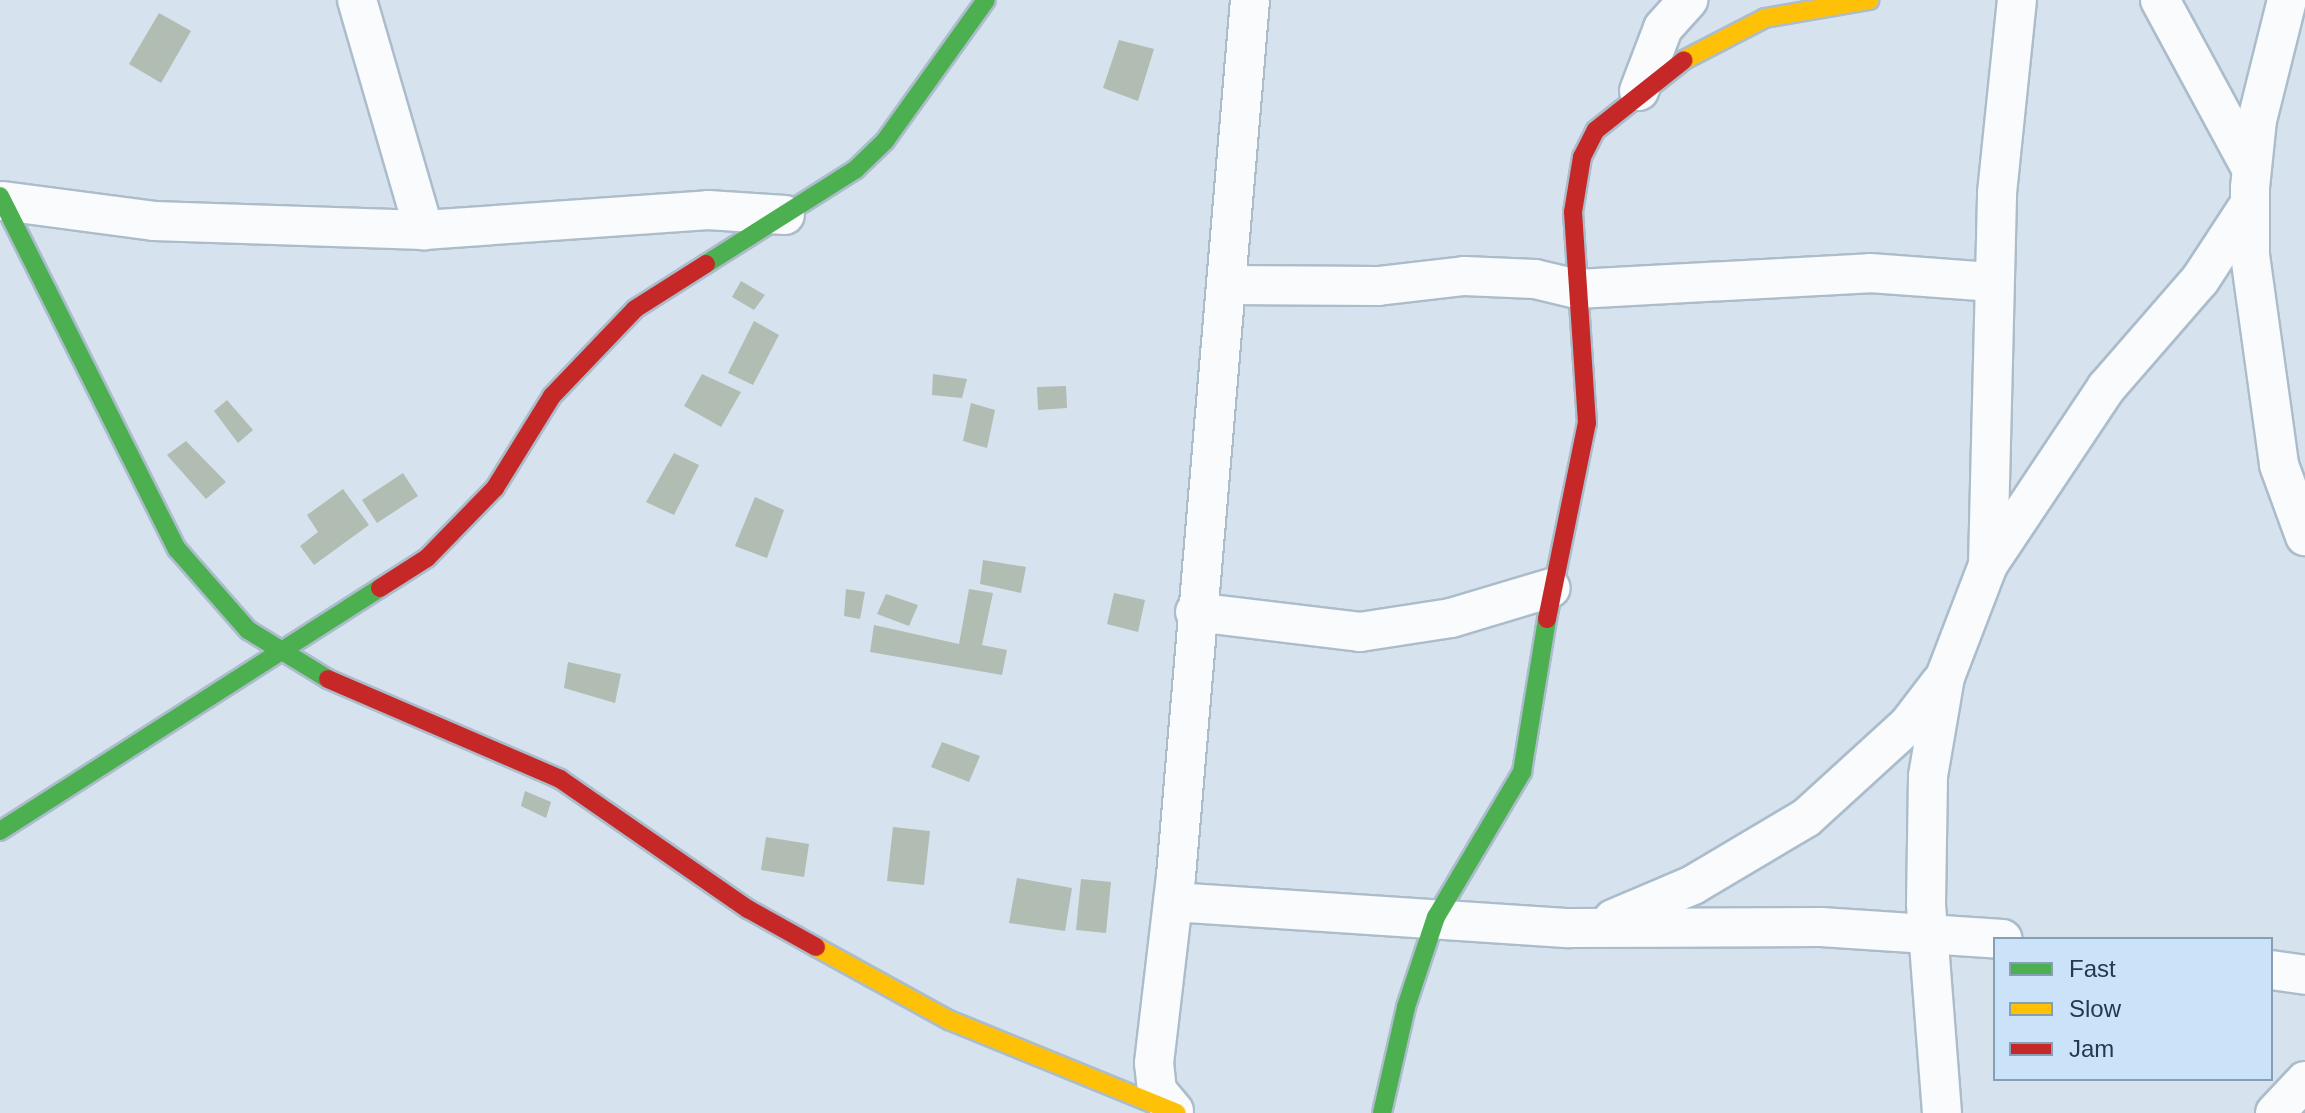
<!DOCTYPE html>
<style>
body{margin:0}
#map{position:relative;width:2305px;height:1113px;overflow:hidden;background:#d6e2ee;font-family:Arial,sans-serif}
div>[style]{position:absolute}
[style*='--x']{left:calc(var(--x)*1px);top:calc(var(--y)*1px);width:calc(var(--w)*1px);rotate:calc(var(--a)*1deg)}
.building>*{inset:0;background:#b1bcb2}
.roads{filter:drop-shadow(2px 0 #abbccb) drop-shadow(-2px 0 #abbccb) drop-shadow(0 2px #abbccb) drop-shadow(0 -2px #abbccb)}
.street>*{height:38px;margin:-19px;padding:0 19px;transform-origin:19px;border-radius:19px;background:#f9fbfc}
.fast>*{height:18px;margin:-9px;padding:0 9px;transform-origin:9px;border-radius:9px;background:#4caf50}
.slow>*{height:18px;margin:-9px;padding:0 9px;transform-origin:9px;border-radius:9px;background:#ffc107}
.jam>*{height:18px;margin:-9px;padding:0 9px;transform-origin:9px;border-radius:9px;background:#c62828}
span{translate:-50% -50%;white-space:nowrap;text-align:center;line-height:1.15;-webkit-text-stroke:6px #cbe3f8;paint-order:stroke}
.legend{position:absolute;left:1993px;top:937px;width:280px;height:144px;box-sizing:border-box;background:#cbe3f8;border:2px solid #879fb4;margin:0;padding:10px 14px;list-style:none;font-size:24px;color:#223a4f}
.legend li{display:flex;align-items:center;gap:16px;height:40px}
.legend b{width:40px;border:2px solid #879fb4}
</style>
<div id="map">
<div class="building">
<div style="clip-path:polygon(159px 13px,191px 31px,161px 83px,129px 64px)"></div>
<div style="clip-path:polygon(1119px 40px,1154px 49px,1138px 101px,1103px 88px)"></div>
<div style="clip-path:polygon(741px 281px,765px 295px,754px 310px,732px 297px)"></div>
<div style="clip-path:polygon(754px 321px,779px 335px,753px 385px,728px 373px)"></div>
<div style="clip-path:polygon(702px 374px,741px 392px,721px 427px,684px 406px)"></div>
<div style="clip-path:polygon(933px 374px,967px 379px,962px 398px,932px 395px)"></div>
<div style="clip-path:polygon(1066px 386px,1067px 408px,1038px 410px,1037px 387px)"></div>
<div style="clip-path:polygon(227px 400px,253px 430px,238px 443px,214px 411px)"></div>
<div style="clip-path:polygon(971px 403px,995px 410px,987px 448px,963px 441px)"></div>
<div style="clip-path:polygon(186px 441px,226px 482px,206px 499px,167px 455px)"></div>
<div style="clip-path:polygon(674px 453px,699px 465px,674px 515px,646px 502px)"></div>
<div style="clip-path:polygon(403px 473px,418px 496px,377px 523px,362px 500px)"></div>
<div style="clip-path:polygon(343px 489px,369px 525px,314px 565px,300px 546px,318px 532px,307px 515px)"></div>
<div style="clip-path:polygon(755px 497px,784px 510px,767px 558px,735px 546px)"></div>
<div style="clip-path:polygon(983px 560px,1026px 567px,1021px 593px,980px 584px)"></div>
<div style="clip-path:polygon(846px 589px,865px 592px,860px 619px,844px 616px)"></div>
<div style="clip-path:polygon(969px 589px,993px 593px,982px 645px,1007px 650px,1002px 675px,870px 652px,874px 625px,959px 644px)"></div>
<div style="clip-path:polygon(1114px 593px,1145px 600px,1138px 632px,1107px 624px)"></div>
<div style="clip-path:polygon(886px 594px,918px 605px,909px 626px,877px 614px)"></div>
<div style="clip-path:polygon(568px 662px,621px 674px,615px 703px,564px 688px)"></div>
<div style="clip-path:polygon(942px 742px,980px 756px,969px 782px,931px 767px)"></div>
<div style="clip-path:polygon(525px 791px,551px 802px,546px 818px,521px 806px)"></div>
<div style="clip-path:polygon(893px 827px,930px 831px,924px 885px,887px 881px)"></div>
<div style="clip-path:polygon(766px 837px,809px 844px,804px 877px,761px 870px)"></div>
<div style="clip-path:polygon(1017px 878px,1072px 888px,1065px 931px,1009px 923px)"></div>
<div style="clip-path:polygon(1081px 879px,1111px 882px,1106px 933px,1076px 930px)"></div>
</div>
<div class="roads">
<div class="street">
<div style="--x:357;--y:0;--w:240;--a:73.8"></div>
<div style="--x:2160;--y:0;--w:191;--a:61.6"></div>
<div style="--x:2287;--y:0;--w:124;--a:104"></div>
<div style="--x:2257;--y:120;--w:68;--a:95.9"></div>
<div style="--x:2250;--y:188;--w:67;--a:90"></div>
<div style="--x:2250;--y:255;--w:212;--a:82.1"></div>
<div style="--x:2279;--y:465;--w:76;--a:69.9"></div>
<div style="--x:1639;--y:91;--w:67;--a:-69.1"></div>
<div style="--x:1663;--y:28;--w:38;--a:-48"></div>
<div style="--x:3;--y:201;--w:152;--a:7.5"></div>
<div style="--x:154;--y:221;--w:270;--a:1.9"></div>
<div style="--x:424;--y:230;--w:285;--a:-4"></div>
<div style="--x:708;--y:210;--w:77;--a:3.7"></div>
<div style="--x:1227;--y:285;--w:151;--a:0.4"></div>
<div style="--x:1378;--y:286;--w:87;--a:-6.6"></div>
<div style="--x:1464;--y:276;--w:71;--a:2.4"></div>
<div style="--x:1535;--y:279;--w:43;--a:13.4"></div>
<div style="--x:1577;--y:289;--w:293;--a:-3.1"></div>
<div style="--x:1870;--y:273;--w:124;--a:4.2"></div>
<div style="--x:1988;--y:565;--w:213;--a:-56.3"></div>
<div style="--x:2106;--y:388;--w:143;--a:-49"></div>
<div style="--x:2200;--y:280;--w:90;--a:-56.8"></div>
<div style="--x:1195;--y:612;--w:166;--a:6.9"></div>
<div style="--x:1360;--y:632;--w:92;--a:-8.7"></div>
<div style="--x:1451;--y:618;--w:104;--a:-16.7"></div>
<div style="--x:1173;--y:902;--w:397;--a:3.8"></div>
<div style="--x:1569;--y:928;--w:252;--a:-0.2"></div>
<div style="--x:1821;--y:927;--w:182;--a:3.8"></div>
<div style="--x:1613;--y:919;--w:87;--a:-23"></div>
<div style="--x:1693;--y:885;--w:131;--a:-30.7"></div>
<div style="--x:1806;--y:818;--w:138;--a:-42.4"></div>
<div style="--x:1908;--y:725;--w:54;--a:-52.5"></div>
<div style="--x:2271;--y:970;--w:34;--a:8"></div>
<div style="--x:1174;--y:1111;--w:26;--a:-130"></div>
<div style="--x:1157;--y:1091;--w:28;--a:-96"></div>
<div style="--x:1154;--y:1063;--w:188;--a:-83.3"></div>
<div style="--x:1176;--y:876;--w:879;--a:-85.17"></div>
<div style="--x:1942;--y:1113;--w:210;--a:-94.4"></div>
<div style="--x:1926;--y:904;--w:128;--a:-89.1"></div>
<div style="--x:1928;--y:776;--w:100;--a:-80.3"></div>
<div style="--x:1945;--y:677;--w:120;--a:-69"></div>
<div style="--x:1988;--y:565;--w:372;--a:-88.6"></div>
<div style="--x:1997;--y:193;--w:194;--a:-84.1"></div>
<div style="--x:2275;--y:1113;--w:44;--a:-46.8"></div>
</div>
<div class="fast">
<div style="--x:0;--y:196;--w:395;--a:63.4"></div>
<div style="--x:177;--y:549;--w:108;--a:48.8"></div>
<div style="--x:248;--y:630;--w:94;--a:31.5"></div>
<div style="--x:706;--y:264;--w:178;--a:-32.3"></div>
<div style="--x:856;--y:169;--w:40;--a:-44"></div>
<div style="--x:885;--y:141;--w:173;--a:-54.4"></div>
<div style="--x:0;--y:831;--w:451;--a:-32.6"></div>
<div style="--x:1382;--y:1113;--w:109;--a:-77.2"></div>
<div style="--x:1406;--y:1007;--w:95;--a:-71.6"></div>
<div style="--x:1436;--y:917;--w:169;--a:-59.3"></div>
<div style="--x:1522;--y:772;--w:155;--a:-80.7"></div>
</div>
<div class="slow">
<div style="--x:1684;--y:60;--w:91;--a:-27.4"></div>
<div style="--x:1765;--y:18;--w:106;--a:-9.8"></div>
<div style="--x:816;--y:947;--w:152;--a:28.8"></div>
<div style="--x:949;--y:1020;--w:246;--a:22.2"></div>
</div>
<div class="jam">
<div style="--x:380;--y:588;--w:56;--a:-32.6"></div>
<div style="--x:427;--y:558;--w:98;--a:-45.8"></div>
<div style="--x:495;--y:488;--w:108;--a:-58.2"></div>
<div style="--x:552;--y:396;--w:120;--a:-46.3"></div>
<div style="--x:635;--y:309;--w:84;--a:-32.4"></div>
<div style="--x:1547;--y:619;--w:200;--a:-78.5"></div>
<div style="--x:1587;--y:423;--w:211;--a:-93.8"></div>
<div style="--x:1573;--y:212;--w:56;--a:-80.7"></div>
<div style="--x:1582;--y:157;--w:30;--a:-63"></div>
<div style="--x:1596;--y:130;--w:112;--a:-38.5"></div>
<div style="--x:328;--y:679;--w:253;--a:23.3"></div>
<div style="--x:560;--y:779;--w:229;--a:34.7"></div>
<div style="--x:748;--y:909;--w:78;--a:29.2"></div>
</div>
</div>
<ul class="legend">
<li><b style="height:10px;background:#4caf50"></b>Fast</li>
<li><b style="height:10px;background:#ffc107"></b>Slow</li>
<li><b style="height:10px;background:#c62828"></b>Jam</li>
</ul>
</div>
